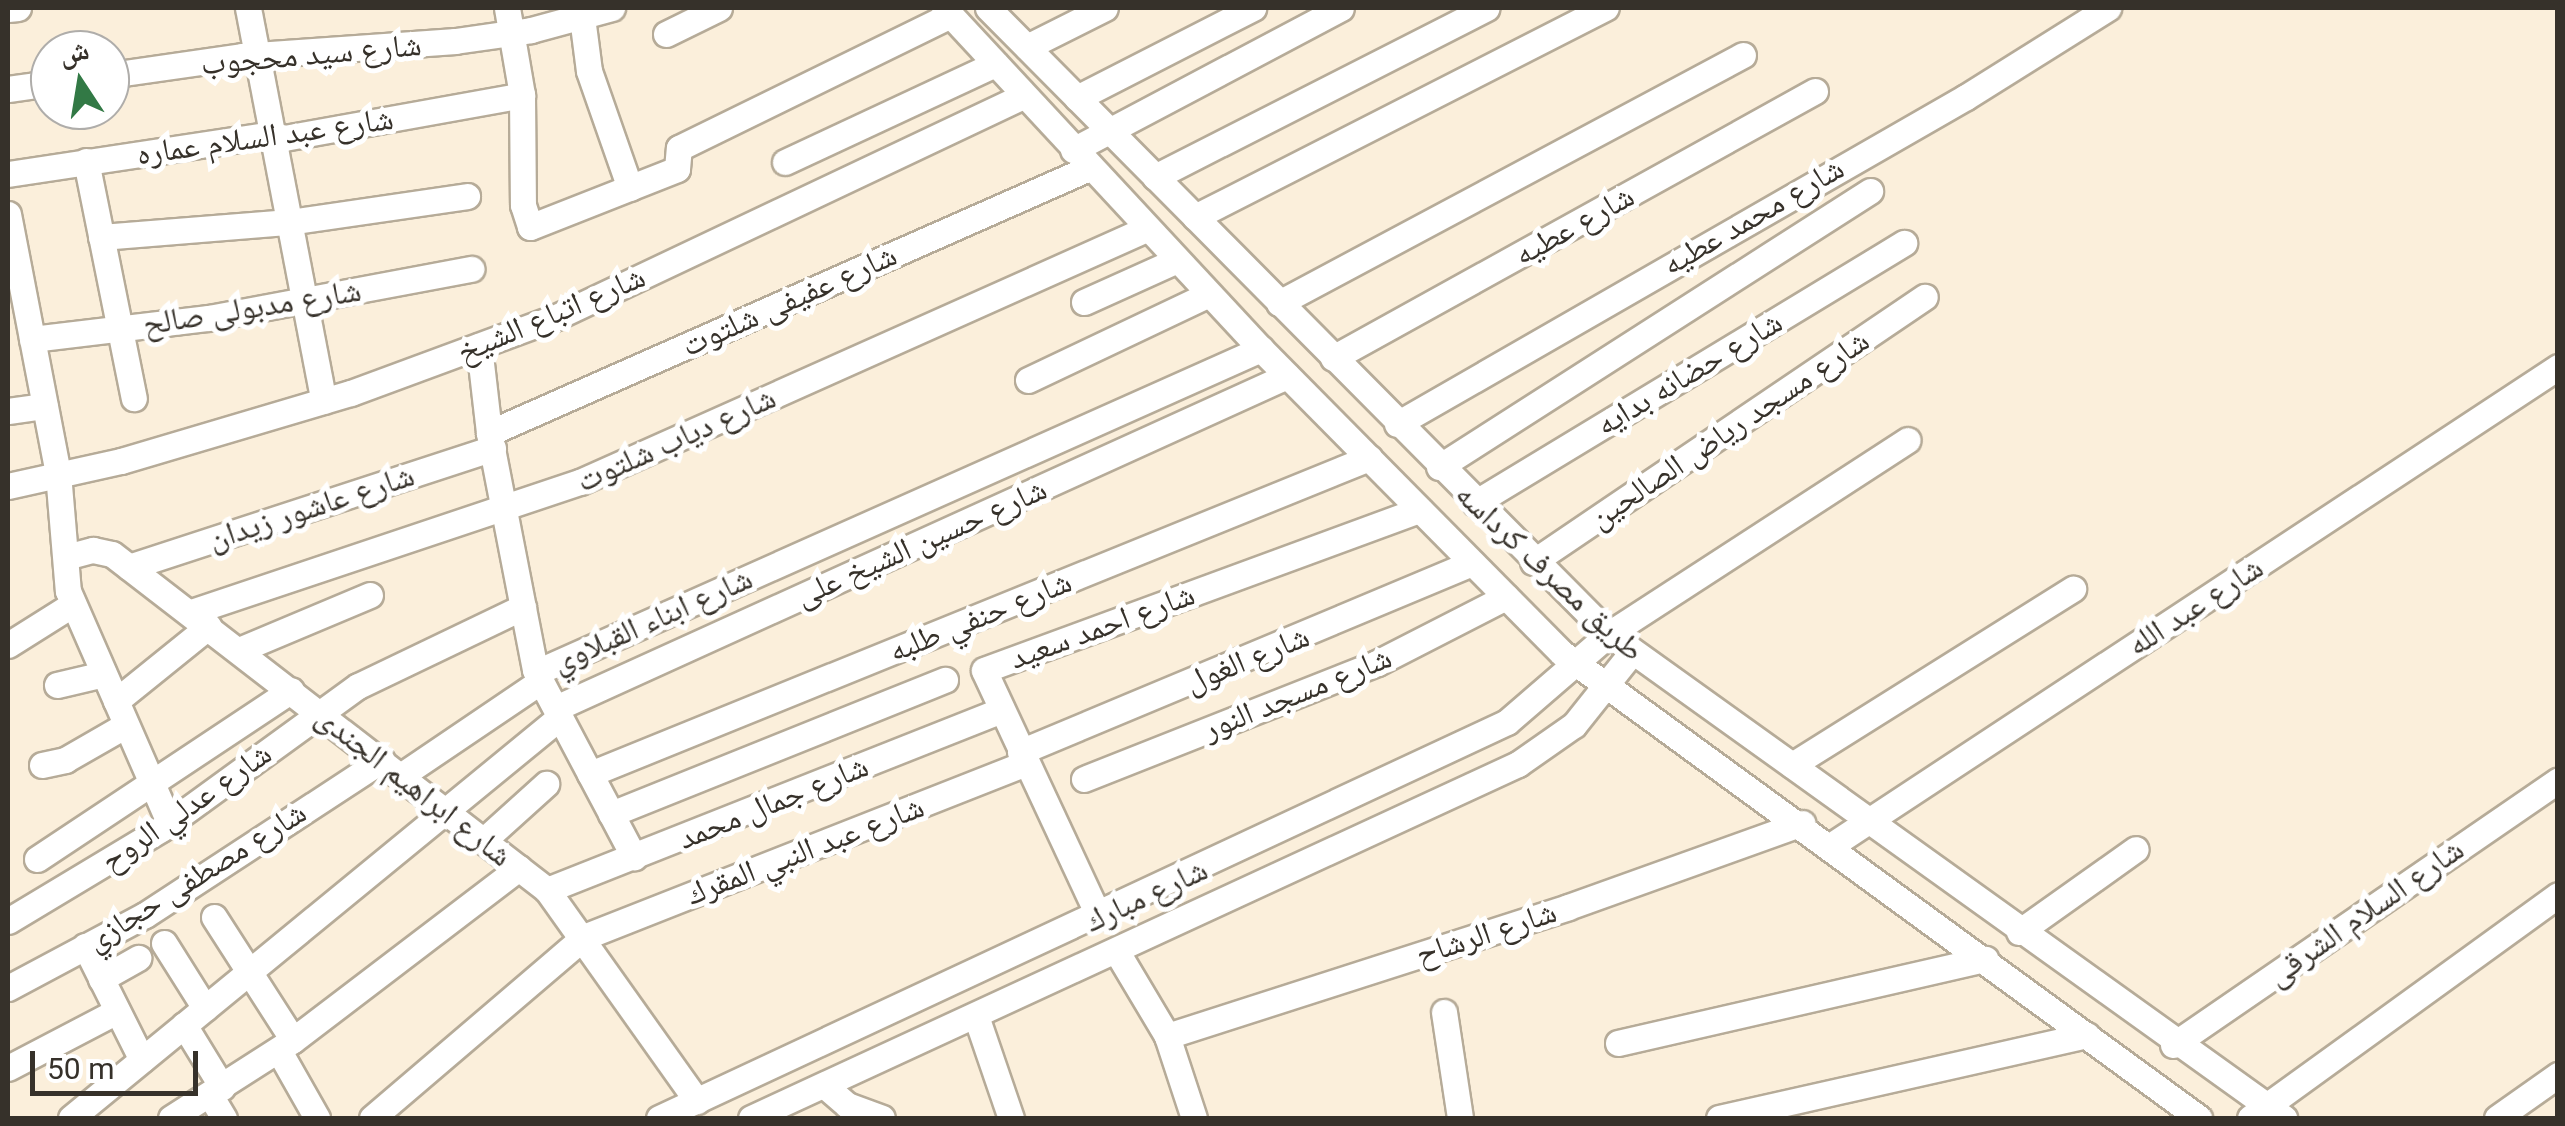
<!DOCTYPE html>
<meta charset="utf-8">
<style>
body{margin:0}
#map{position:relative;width:2565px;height:1126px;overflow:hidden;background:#fbefdb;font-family:Roboto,"Noto Naskh Arabic",sans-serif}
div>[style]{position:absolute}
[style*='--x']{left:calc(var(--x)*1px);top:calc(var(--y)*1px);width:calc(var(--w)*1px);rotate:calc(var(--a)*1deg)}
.roads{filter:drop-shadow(2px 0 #b6ab98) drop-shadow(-2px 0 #b6ab98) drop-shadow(0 2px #b6ab98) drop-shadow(0 -2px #b6ab98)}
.street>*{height:25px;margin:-12.5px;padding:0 12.5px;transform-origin:12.5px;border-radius:12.5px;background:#fff}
span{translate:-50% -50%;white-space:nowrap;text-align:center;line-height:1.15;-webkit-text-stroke:10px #fff;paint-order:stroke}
.street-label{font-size:32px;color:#36312a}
.frame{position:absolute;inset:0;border:10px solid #36312a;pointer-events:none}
.north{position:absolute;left:30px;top:30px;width:100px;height:100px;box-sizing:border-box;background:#fff;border:2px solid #afadaa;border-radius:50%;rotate:348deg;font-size:28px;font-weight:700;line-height:40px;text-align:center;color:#36312a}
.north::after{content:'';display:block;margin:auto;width:35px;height:45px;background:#327945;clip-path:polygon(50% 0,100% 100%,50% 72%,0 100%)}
.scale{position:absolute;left:30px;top:1051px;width:168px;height:45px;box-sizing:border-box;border:5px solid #36312a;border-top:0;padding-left:12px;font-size:30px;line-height:35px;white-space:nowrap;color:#36312a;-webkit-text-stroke:8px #fff;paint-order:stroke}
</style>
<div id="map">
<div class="roads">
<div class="street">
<div style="--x:248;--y:8;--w:400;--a:79.1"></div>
<div style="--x:507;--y:8;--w:88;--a:80.2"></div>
<div style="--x:522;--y:95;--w:110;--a:89.5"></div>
<div style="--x:523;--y:205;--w:23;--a:72"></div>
<div style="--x:530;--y:227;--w:158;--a:-21.5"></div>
<div style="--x:677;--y:169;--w:21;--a:-85"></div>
<div style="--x:679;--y:148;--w:303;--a:-26.1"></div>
<div style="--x:944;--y:8;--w:466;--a:47.1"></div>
<div style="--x:1261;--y:349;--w:428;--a:45.3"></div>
<div style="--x:1562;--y:653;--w:789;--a:36.13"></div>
<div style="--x:988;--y:8;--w:882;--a:45.23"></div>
<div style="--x:1609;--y:634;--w:831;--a:35.64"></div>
<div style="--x:8;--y:9;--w:10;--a:-6"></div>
<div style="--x:582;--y:17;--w:54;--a:82.6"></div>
<div style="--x:589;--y:71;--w:124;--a:70.7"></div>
<div style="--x:666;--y:34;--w:59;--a:-26.1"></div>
<div style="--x:1027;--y:47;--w:87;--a:-26.6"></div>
<div style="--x:110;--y:75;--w:133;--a:-8.2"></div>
<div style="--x:242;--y:56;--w:214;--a:-4"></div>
<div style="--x:455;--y:41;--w:77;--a:-8.2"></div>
<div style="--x:531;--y:30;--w:84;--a:-15.2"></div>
<div style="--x:8;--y:89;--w:42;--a:-8.1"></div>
<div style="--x:1077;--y:98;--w:198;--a:-27.1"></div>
<div style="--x:1073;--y:150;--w:303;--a:-27.9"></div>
<div style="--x:86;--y:161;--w:242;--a:78.6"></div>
<div style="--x:785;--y:162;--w:232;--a:-25"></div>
<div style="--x:8;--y:174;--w:267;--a:-8.6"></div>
<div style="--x:272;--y:134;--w:13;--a:18"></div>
<div style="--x:284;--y:138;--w:242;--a:-10.2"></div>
<div style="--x:1155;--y:177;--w:372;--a:-27"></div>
<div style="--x:8;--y:214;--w:264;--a:79.1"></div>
<div style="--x:58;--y:473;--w:118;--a:85.2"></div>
<div style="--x:68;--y:591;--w:250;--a:66.4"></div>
<div style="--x:1195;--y:217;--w:461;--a:-27"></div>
<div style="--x:101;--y:237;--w:189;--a:-4.6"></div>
<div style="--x:289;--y:222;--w:180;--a:-8.3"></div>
<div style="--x:1084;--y:302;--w:102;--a:-24.3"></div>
<div style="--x:1279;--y:303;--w:526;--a:-28.12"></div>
<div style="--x:32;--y:339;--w:178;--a:-6.8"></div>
<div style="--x:209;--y:318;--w:267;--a:-10.6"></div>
<div style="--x:479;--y:346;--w:88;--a:83.4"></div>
<div style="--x:489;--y:433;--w:241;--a:79"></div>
<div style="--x:535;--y:670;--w:212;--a:62.1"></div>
<div style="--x:1333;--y:358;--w:551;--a:-28.98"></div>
<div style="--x:1028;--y:380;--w:200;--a:-25.4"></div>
<div style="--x:8;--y:411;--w:37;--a:-8"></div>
<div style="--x:1397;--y:424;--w:656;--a:-29.89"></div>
<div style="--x:1966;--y:97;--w:168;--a:-32.1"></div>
<div style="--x:489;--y:433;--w:656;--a:-23.83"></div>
<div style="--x:1439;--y:467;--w:512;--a:-32.63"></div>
<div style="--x:8;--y:486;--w:116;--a:-12.5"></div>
<div style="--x:121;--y:461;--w:240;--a:-16.5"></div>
<div style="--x:351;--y:393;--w:216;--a:-20.3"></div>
<div style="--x:554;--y:318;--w:519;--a:-25.33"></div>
<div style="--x:1475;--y:503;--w:502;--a:-31.22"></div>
<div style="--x:66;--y:557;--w:28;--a:-15"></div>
<div style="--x:93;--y:550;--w:19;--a:12"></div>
<div style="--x:112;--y:554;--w:550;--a:37.68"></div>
<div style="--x:547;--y:890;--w:259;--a:54.6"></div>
<div style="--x:1533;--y:562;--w:473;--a:-34.1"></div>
<div style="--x:129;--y:567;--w:383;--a:-18.1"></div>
<div style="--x:191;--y:612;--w:410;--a:-18.5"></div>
<div style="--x:580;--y:482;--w:620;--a:-24.08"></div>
<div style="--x:8;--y:645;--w:77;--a:-32.2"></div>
<div style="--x:239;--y:650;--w:142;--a:-22.8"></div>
<div style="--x:537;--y:672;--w:793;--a:-24.04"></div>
<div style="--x:57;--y:685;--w:48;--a:-13.2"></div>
<div style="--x:116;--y:701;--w:119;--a:-38.9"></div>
<div style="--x:556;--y:708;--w:803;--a:-24.43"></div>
<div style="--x:1020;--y:752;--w:490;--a:-22.7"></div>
<div style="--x:42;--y:765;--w:24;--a:-12"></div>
<div style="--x:65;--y:760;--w:70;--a:-29.8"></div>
<div style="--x:1792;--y:765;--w:332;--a:-32.1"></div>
<div style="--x:590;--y:774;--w:841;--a:-22.08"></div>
<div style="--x:402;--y:775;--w:168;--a:-34.1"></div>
<div style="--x:1084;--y:779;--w:315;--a:-21.6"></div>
<div style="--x:1377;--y:663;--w:145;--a:-27.1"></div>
<div style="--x:611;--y:814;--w:360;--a:-21.9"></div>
<div style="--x:484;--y:840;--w:84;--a:-42.1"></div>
<div style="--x:1832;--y:845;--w:869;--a:-33.36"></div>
<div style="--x:37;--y:859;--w:305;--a:-33.6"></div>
<div style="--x:547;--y:890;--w:487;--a:-21.6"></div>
<div style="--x:214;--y:917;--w:146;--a:57.3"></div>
<div style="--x:1099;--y:917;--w:272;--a:-115"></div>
<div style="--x:984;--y:670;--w:464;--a:-20.2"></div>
<div style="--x:8;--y:921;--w:179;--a:-31"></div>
<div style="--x:161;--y:829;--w:243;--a:-36"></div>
<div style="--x:358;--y:686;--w:183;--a:-25.6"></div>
<div style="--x:2019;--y:932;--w:143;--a:-35.4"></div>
<div style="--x:164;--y:943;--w:77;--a:57.8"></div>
<div style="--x:85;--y:946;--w:127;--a:63.4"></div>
<div style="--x:1117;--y:952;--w:98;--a:59.2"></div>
<div style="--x:1167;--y:1036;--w:86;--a:71.8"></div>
<div style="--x:101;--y:979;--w:43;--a:-29.6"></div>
<div style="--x:8;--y:988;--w:155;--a:-28.1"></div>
<div style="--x:145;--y:915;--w:283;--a:-33.2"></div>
<div style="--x:1444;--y:1012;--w:107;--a:81.4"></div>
<div style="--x:976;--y:1016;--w:108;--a:71.1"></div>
<div style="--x:184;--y:1025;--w:73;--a:58.5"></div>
<div style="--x:1167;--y:1036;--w:421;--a:-17.8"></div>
<div style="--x:1568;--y:907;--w:249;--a:-19.7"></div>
<div style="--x:1618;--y:1043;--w:377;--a:-12.9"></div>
<div style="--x:2173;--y:1045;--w:467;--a:-34.5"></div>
<div style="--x:279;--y:1051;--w:77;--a:60.4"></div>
<div style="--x:8;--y:1068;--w:123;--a:-27.6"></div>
<div style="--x:824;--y:1085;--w:30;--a:41"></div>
<div style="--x:847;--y:1105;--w:37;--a:20"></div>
<div style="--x:210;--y:1095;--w:27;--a:59"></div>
<div style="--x:71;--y:1118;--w:632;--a:-39.35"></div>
<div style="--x:171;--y:1118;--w:145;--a:-32.6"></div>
<div style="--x:293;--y:1040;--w:284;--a:-37.3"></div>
<div style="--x:372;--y:1118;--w:279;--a:-40.5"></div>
<div style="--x:584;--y:937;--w:474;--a:-21.5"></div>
<div style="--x:659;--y:1118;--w:936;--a:-25.03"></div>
<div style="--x:1507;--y:722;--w:135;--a:-40.8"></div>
<div style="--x:1609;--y:634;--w:356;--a:-33"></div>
<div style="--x:751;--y:1118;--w:845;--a:-24.78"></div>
<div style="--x:1518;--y:764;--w:68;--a:-34.9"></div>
<div style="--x:1574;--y:725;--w:93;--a:-51.5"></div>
<div style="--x:1719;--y:1118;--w:377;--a:-12.7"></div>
<div style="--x:2250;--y:1118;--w:380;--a:-35.9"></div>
<div style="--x:2497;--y:1118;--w:75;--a:-35.2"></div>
</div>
</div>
<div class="street-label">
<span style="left:311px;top:54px;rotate:-5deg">شارع سيد محجوب</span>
<span style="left:265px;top:136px;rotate:-8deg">شارع عبد السلام عماره</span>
<span style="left:1753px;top:216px;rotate:-30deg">شارع محمد عطيه</span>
<span style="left:1574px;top:225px;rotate:-29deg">شارع عطيه</span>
<span style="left:789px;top:300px;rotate:-24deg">شارع عفيفى شلتوت</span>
<span style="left:252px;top:307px;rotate:-9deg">شارع مدبولى صالح</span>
<span style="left:551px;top:314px;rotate:-23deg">شارع اتباع الشيخ</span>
<span style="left:1689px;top:373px;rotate:-31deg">شارع حضانه بدايه</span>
<span style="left:1729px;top:429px;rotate:-34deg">شارع مسجد رياض الصالحين</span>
<span style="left:676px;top:439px;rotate:-24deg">شارع دياب شلتوت</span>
<span style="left:311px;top:507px;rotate:-18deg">شارع عاشور زيدان</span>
<span style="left:921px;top:542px;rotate:-24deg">شارع حسين الشيخ على</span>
<span style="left:1550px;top:572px;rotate:43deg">طريق مصرف كرداسه</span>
<span style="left:2195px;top:606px;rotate:-33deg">شارع عبد الله</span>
<span style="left:980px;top:616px;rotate:-22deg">شارع حنفي طلبه</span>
<span style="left:652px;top:620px;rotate:-24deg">شارع ابناء القبلاوي</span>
<span style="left:1102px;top:626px;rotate:-20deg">شارع احمد سعيد</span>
<span style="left:1247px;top:659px;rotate:-22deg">شارع الغول</span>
<span style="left:1297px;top:693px;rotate:-22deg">شارع مسجد النور</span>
<span style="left:414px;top:786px;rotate:38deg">شارع ابراهيم الجندى</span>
<span style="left:773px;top:802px;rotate:-22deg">شارع جمال محمد</span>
<span style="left:186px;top:807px;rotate:-35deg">شارع عدلي الروح</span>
<span style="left:805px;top:850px;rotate:-21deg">شارع عبد النبي المقرك</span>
<span style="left:196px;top:876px;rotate:-32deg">شارع مصطفى حجازي</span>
<span style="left:1146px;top:895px;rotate:-25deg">شارع مبارك</span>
<span style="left:2365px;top:912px;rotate:-35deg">شارع السلام الشرقى</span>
<span style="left:1486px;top:933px;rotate:-18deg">شارع الرشاح</span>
</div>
<div class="frame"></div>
<div class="north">ش</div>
<div class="scale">50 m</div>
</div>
